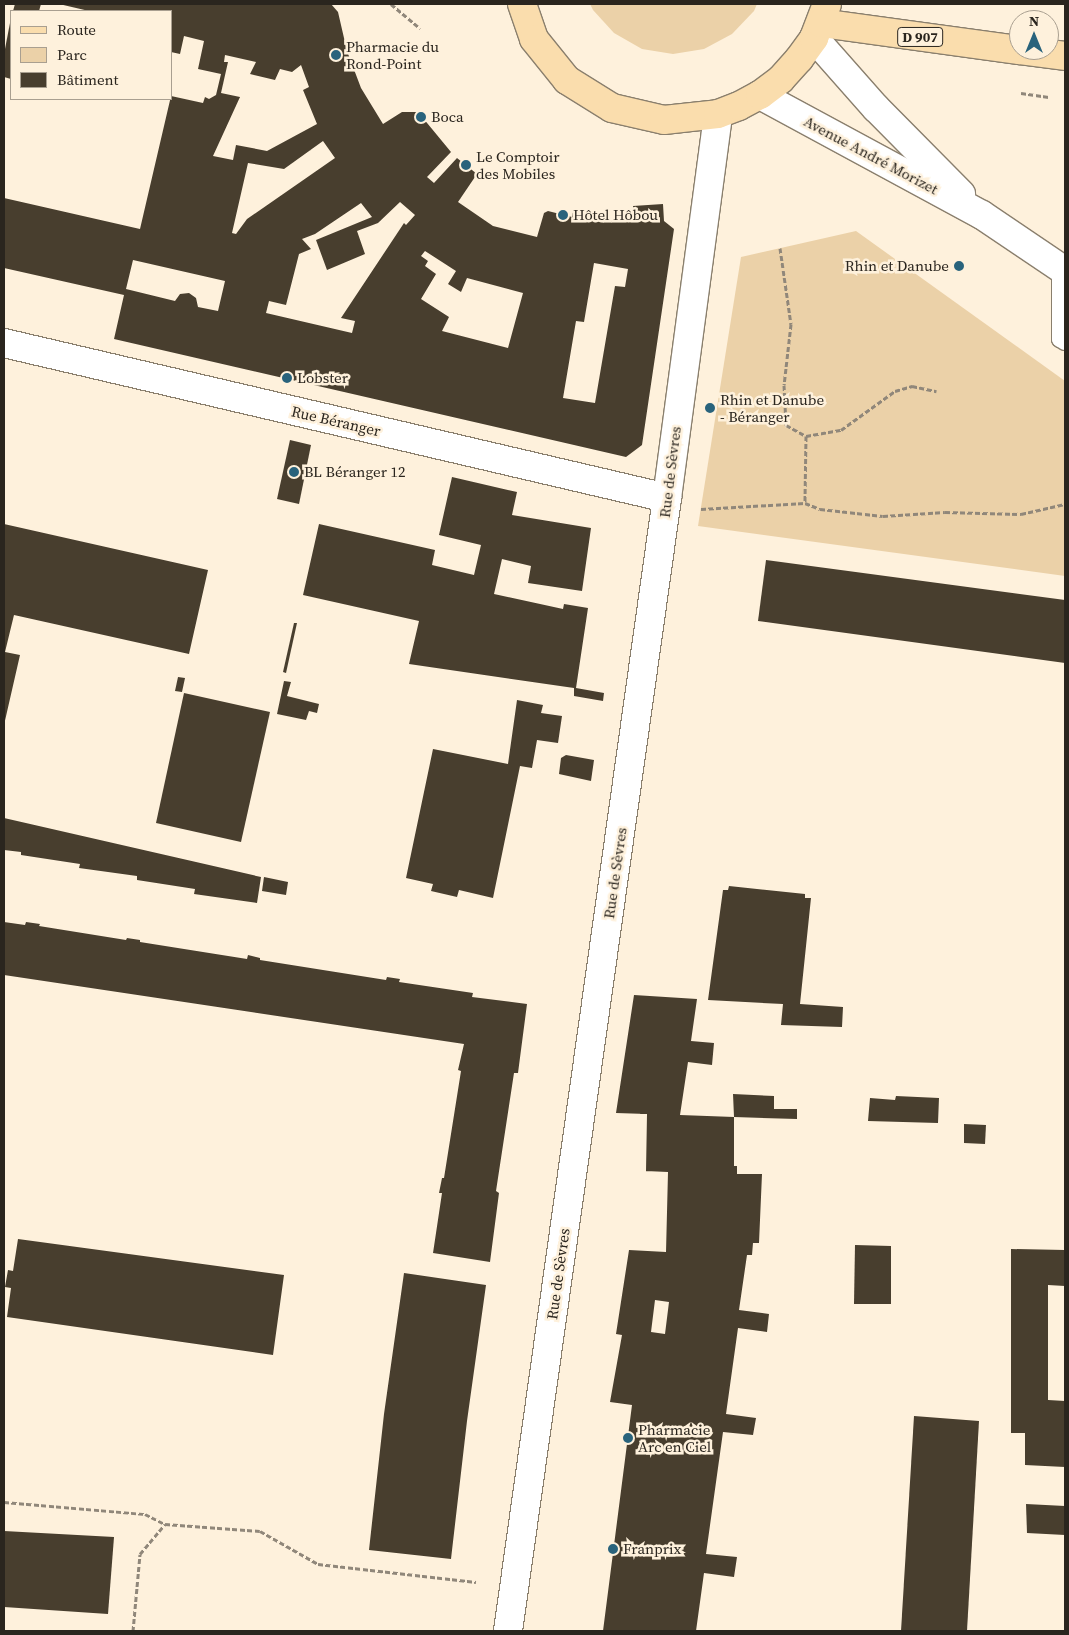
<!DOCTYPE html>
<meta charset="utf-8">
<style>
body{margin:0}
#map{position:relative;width:1069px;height:1635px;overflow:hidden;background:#fef1dc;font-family:"Source Serif 4",serif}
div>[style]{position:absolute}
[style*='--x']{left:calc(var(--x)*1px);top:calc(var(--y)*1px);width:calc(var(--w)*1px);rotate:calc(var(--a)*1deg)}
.green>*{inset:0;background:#ebd1a8}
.building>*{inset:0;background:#483e2e}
.path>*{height:3px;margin-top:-1.5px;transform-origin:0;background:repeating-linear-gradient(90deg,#90877a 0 5px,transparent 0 7.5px)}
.roads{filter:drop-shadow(1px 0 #8a7f6d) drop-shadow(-1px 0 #8a7f6d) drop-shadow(0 1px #8a7f6d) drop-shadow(0 -1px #8a7f6d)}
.lane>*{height:16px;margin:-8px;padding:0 8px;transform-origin:8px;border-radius:8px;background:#fff}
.street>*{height:28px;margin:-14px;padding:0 14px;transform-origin:14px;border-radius:14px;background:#fff}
.secondary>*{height:28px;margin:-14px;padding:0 14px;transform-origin:14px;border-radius:14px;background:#fff}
.primary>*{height:28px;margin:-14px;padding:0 14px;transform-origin:14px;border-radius:14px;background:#faddad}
.dots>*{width:14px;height:14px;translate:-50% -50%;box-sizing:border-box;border:2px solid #fef1dc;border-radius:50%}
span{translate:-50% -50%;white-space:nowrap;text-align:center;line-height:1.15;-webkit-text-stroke:5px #fef1dc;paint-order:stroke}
.shield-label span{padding:1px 4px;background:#fef1dc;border:1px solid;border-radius:4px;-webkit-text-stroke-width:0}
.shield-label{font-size:14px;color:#2a251e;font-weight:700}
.poi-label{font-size:15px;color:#2a251e}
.left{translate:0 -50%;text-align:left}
.right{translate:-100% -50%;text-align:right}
.street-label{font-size:15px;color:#2a251e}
.frame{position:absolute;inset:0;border:5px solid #2a251e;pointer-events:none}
.legend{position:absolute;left:10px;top:10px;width:162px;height:90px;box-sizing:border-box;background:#fef1dc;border:1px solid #a99f90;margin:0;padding:6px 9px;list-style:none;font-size:15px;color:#2a251e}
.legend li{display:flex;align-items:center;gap:10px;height:25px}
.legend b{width:25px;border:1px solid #a99f90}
.north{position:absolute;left:1009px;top:10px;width:50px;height:50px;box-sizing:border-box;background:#fef1dc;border:1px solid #a99f90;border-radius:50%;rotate:0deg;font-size:14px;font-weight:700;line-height:20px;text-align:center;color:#2a251e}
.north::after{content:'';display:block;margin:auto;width:18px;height:22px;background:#29637c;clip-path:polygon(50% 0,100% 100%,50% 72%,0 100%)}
</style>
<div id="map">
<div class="green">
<div style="clip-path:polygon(590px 4px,757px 4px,754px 11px,732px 34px,704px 49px,673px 54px,642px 49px,614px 33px,593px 10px)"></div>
<div style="clip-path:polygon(856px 231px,1065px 381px,1065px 576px,698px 526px,741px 257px)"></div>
</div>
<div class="building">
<div style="clip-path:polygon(15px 4px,41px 4px,39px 11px,13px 11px)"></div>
<div style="clip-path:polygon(evenodd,59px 4px,331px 4px,338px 12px,347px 51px,361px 88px,383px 124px,402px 112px,418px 112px,451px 152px,427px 177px,434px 183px,457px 158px,477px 174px,458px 202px,493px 226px,537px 237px,544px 213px,548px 211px,572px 217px,573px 211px,586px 213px,584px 219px,593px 220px,635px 222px,633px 206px,663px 204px,664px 221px,674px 229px,642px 445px,626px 457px,114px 339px,124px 295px,4px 268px,4px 198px,140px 229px,171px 96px,203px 103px,205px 97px,209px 99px,216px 95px,221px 74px,198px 69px,204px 41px,184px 36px,180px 54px,171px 52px,171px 11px,89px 11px,59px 4px,225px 55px,256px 62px,250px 74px,275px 80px,280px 69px,292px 72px,301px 65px,309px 87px,303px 90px,317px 124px,267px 151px,236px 145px,233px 160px,213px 156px,240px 97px,221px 93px,228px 62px,224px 62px,225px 55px,59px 4px,323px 141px,335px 158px,247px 219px,236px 234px,232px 233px,248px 163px,284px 169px,323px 141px,59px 4px,400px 202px,415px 215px,406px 225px,404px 223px,341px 318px,355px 321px,352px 333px,266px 313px,269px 301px,286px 305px,299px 254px,311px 249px,302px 239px,315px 234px,361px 203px,372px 217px,316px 240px,327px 270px,365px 254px,357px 231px,378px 223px,400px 202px,59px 4px,425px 251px,456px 271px,448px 284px,461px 292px,467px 278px,523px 293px,508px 348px,442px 331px,449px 317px,421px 299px,436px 274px,425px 266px,428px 261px,421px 256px,425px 251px,59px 4px,133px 260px,225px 281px,218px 311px,198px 307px,196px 298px,189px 293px,180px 294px,175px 301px,126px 289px,133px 260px,59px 4px,594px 263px,628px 269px,625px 287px,615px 286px,595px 403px,563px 398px,576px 321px,584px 322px,594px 263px)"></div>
<div style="clip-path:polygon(10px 23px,11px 24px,11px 79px,4px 77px,4px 54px)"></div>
<div style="clip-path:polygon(290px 440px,311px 445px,299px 504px,277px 499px)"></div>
<div style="clip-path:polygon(452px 477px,517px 492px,512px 515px,591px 528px,582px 591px,528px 583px,531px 566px,502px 559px,494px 594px,563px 609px,564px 604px,588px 608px,576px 688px,604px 693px,603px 701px,574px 696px,574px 688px,409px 664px,419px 621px,303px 595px,319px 524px,435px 550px,432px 565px,474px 575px,481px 545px,439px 535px)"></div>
<div style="clip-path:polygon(4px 524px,208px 570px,189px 654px,14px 615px,5px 652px,20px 655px,4px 725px)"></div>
<div style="clip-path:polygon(766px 560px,1065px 600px,1065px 663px,758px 621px)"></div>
<div style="clip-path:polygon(294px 623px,297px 623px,286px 673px,283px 672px)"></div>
<div style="clip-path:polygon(178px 677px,185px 678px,182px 692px,175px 691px)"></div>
<div style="clip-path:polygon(284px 681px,291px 682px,287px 696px,319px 704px,317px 713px,309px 711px,306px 720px,277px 714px)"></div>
<div style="clip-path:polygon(184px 693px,270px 712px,241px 842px,156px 823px)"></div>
<div style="clip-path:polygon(517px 700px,543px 705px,541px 713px,562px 716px,558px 743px,537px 740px,532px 768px,520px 766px,493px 898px,459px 890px,457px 897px,431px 891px,433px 884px,406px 878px,433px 749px,508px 764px)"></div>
<div style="clip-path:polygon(566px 755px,594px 760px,591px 781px,559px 774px,561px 758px)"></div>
<div style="clip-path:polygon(4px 818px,261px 877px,257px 903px,194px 894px,195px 889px,137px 880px,137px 876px,79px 868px,80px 864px,21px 855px,21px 852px,4px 850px)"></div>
<div style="clip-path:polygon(264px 877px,288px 882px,286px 895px,262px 891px)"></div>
<div style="clip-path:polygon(729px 886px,805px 894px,805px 898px,811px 898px,800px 1004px,843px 1007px,842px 1027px,781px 1025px,783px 1004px,708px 1000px,723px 890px,728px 890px)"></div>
<div style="clip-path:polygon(4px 922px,25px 925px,26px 922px,40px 924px,39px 926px,126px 940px,127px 938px,140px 940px,140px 942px,247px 959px,248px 955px,260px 958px,260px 960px,386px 980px,387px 977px,400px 979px,399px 982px,473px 993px,472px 997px,527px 1004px,518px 1073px,514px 1073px,496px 1191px,499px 1193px,490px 1262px,433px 1253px,442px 1193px,439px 1193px,442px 1178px,444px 1178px,461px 1071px,458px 1070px,464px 1044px,4px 975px)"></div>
<div style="clip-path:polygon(evenodd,634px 995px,697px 999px,691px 1041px,714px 1043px,712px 1065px,688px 1062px,680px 1115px,734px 1117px,733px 1094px,774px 1096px,774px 1109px,797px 1109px,797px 1119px,734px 1117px,734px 1166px,737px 1166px,737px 1174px,762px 1174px,759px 1243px,753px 1243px,752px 1255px,747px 1255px,739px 1310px,769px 1314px,767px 1332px,738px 1328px,726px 1414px,756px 1418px,753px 1435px,723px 1432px,706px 1554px,737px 1557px,734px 1577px,704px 1573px,696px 1631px,603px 1631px,632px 1405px,610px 1402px,622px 1335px,616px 1334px,629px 1250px,666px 1252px,668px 1172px,646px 1171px,647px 1114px,616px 1113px,634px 995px,655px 1300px,669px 1302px,665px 1334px,651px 1332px,655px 1300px)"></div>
<div style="clip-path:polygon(896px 1096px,939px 1098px,938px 1123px,868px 1121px,870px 1098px,895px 1100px)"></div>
<div style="clip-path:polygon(964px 1124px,986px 1125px,985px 1144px,964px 1143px)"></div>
<div style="clip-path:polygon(18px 1239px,284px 1275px,273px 1355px,7px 1317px,11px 1288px,5px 1287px,8px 1270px,13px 1271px)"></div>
<div style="clip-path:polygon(855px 1245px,891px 1246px,891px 1304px,854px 1304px)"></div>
<div style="clip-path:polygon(1011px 1249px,1065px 1250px,1065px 1286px,1048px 1285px,1048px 1400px,1065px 1401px,1065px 1467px,1025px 1465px,1025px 1433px,1011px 1433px)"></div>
<div style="clip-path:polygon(404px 1273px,486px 1285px,467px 1421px,451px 1559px,369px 1550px,384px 1414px)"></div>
<div style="clip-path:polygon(914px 1416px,979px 1421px,967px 1631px,901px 1631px)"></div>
<div style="clip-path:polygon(1026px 1504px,1065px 1506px,1065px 1535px,1027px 1533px)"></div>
<div style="clip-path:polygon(4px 1531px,114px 1537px,108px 1614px,4px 1607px)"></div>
</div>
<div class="path">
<div style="--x:391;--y:4;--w:38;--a:40"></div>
<div style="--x:1021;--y:93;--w:28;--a:8"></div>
<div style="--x:780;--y:248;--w:77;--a:81.8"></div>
<div style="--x:791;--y:324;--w:61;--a:96.5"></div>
<div style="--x:784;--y:385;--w:40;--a:87.1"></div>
<div style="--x:786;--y:425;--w:23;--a:29"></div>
<div style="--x:806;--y:436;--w:67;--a:90.9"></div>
<div style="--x:805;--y:503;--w:16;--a:22"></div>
<div style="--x:820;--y:509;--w:63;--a:6.3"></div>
<div style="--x:883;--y:516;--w:62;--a:-3.7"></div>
<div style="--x:945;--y:512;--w:76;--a:1.5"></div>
<div style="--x:1021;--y:514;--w:45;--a:-12.8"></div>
<div style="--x:806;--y:436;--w:36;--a:-10"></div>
<div style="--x:841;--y:430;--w:67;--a:-35.8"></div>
<div style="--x:895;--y:391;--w:18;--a:-16"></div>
<div style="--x:912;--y:386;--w:25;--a:12"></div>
<div style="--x:701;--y:509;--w:104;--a:-3.3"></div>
<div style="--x:4;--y:1502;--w:142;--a:4.9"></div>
<div style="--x:145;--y:1514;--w:22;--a:27"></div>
<div style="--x:165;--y:1524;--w:95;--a:4.2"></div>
<div style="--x:260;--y:1531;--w:67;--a:29.6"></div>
<div style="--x:318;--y:1564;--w:159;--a:6.5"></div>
<div style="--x:133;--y:1631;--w:77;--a:-84.8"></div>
<div style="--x:140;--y:1554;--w:39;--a:-50"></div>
</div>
<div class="roads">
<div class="lane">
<div style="--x:1060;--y:267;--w:72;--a:90"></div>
<div style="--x:1060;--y:339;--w:6;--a:31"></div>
</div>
<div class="street">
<div style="--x:4;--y:343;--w:681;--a:13.16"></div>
</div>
<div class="secondary">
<div style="--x:814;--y:38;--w:94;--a:48.5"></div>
<div style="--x:876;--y:108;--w:121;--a:45.3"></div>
<div style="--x:760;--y:95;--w:252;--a:28.4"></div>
<div style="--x:982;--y:215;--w:100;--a:34"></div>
<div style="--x:508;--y:1631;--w:1144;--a:-82.01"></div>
<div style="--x:667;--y:498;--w:387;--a:-82.4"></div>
</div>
<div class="primary">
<div style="--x:522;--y:4;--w:37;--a:71"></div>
<div style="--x:534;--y:39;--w:53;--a:51.2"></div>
<div style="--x:567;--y:80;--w:53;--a:31.9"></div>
<div style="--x:612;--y:108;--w:53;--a:13"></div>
<div style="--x:664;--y:120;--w:54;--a:-6.3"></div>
<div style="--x:718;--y:114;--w:22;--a:-21"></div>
<div style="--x:739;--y:106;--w:24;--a:-28"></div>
<div style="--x:760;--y:95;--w:26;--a:-37"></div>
<div style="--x:781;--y:79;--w:27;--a:-48"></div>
<div style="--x:799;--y:59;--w:26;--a:-54"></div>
<div style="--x:814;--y:38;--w:36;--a:-69"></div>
<div style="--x:821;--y:23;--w:200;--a:7.8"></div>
<div style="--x:1020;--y:50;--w:45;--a:7.6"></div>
</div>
</div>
<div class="dots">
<div style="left:336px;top:55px;background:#29637c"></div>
<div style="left:421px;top:117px;background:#29637c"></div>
<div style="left:466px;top:165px;background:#29637c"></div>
<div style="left:563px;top:215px;background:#29637c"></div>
<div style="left:959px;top:266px;background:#29637c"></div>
<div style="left:287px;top:378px;background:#29637c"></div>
<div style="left:710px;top:408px;background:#29637c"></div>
<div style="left:294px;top:472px;background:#29637c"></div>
<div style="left:628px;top:1438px;background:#29637c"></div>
<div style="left:613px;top:1549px;background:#29637c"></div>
</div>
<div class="shield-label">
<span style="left:920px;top:37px">D 907</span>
</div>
<div class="poi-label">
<span class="left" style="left:346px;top:55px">Pharmacie du<br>Rond-Point</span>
<span class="left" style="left:431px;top:117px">Boca</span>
<span class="left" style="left:476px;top:165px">Le Comptoir<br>des Mobiles</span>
<span class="left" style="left:573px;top:215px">Hôtel Hôbou</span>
<span class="right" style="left:949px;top:266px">Rhin et Danube</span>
<span class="left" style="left:297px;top:378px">Lobster</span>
<span class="left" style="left:720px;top:408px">Rhin et Danube<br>- Béranger</span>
<span class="left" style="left:304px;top:472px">BL Béranger 12</span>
<span class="left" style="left:638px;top:1438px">Pharmacie<br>Arc en Ciel</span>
<span class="left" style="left:623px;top:1549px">Franprix</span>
</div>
<div class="street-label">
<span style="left:871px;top:155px;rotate:28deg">Avenue André Morizet</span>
<span style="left:336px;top:421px;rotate:13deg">Rue Béranger</span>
<span style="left:670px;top:472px;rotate:-83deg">Rue de Sèvres</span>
<span style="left:615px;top:873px;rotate:-82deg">Rue de Sèvres</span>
<span style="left:558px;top:1274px;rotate:-82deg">Rue de Sèvres</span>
</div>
<div class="frame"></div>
<ul class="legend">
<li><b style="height:6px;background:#faddad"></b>Route</li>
<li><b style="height:14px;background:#ebd1a8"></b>Parc</li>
<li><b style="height:14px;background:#483e2e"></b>Bâtiment</li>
</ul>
<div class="north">N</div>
</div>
